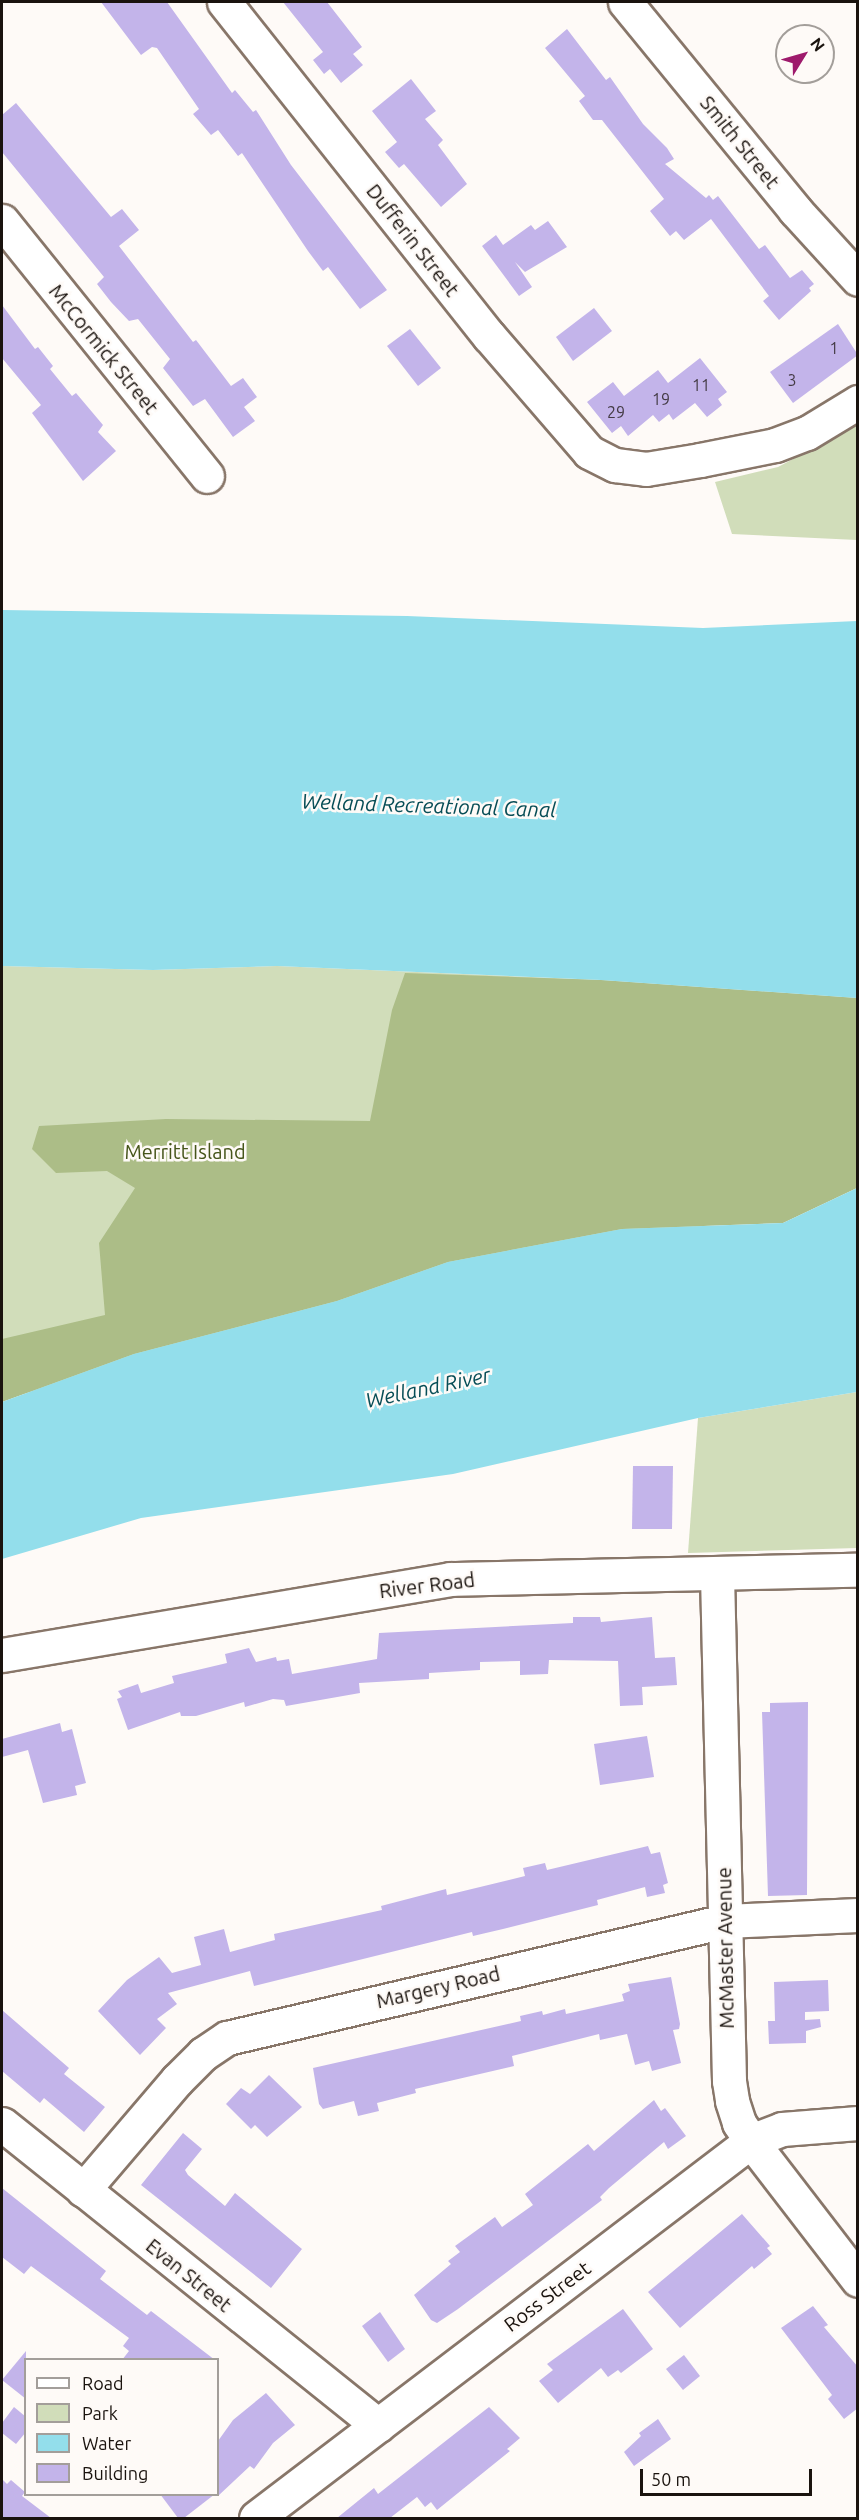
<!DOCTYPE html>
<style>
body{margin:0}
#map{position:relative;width:859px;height:2520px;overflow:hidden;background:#fefaf7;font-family:Ubuntu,sans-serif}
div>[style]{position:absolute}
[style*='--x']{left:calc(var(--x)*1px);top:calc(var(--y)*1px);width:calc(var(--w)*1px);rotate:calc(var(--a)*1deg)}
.green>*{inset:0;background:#d1ddba}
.forest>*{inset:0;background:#acbd87}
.water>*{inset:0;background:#93deeb}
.building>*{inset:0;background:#c3b4ea}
.roads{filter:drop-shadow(2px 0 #887669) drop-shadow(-2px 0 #887669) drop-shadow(0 2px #887669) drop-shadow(0 -2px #887669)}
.minor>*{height:33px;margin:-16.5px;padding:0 16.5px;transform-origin:16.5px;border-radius:16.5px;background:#fff}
span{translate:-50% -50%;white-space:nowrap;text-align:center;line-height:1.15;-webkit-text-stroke:5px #fefaf7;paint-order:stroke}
.number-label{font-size:16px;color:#443b45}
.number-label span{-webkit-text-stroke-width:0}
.street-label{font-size:20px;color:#1a130e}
.park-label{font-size:20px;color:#46551a}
.water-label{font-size:21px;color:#074d56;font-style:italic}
.frame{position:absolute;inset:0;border:3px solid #1a130e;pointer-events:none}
.legend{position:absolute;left:24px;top:2358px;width:195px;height:138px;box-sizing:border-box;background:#fefaf7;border:2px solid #a39e9a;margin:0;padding:8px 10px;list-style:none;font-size:18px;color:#1a130e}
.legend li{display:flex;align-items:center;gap:12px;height:30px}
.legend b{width:30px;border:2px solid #a39e9a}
.north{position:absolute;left:775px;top:24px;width:60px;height:60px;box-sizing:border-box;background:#fefaf7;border:2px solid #a39e9a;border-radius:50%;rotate:53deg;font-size:16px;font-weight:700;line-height:24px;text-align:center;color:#1a130e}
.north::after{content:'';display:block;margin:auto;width:21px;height:27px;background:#9e1a6c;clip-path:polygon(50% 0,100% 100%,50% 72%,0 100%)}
.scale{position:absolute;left:640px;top:2469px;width:172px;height:27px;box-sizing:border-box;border:3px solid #1a130e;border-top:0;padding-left:8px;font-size:18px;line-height:21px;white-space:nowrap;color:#1a130e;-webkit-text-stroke:4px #fefaf7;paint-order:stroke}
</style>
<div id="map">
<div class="green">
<div style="clip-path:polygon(857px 425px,857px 540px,732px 534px,715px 482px,778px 467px)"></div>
<div style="clip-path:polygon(2px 966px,153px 970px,277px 966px,601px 980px,857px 998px,857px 1188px,2px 1399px)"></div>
<div style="clip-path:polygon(857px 1392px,857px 1548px,688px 1553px,698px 1418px)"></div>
</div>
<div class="forest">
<div style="clip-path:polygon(405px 973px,601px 980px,857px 998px,857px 1188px,783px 1223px,622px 1229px,448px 1262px,337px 1301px,134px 1354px,2px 1402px,2px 1339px,105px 1315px,99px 1243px,135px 1188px,107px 1171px,56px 1173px,32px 1149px,39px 1126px,166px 1119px,370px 1121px,392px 1010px)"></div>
</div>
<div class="water">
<div style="clip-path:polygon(2px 610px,407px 616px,703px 628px,857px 621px,857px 998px,601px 980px,277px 966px,153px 970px,2px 966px)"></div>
<div style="clip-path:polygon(857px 1188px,857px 1392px,698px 1418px,453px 1474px,141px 1518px,2px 1559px,2px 1402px,134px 1354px,337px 1301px,448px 1262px,622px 1229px,783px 1223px)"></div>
</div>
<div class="building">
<div style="clip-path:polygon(101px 2px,167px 2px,232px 93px,235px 90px,253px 112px,256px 110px,291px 165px,387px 290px,360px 309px,328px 267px,323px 271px,308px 251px,242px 153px,238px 156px,218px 130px,211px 135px,193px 114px,199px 109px,157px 48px,152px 47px,141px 55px)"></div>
<div style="clip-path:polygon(283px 2px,327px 2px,362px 47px,353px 54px,363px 65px,341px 83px,330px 69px,324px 74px,313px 60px,323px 52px)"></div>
<div style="clip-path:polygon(567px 29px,606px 80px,610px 77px,643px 124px,667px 148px,674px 159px,665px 164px,706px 198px,709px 195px,713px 200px,718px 196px,759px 249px,765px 245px,790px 278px,802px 270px,814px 284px,809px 288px,811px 291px,779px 320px,763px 301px,769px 296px,711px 219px,684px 240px,676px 231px,670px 236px,650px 211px,664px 199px,602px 120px,593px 120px,579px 101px,585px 96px,545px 48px)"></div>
<div style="clip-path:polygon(411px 79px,436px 111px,425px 119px,443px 140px,438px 145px,467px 184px,441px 207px,404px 164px,399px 168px,385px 152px,397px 142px,372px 111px)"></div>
<div style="clip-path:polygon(16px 103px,111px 217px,122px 209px,139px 230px,119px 246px,193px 342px,196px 340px,231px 386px,243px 378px,257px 397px,244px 407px,255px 421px,233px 437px,205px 399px,193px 406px,163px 368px,170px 359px,138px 319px,129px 321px,111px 302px,97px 284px,104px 277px,2px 152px,2px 115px)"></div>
<div style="clip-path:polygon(548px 221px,567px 247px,525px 272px,515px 262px,532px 287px,519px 296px,482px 246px,496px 235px,503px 245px,531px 225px,535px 230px)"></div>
<div style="clip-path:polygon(2px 305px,35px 349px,38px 347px,53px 366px,50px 369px,72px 396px,76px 393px,103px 425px,98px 432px,116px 451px,83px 481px,32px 413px,41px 405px,2px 358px)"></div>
<div style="clip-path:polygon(594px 308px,612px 331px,573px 361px,556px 337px)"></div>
<div style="clip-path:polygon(838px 324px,858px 355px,793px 403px,770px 372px)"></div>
<div style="clip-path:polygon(410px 329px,441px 368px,418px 386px,387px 346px)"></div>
<div style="clip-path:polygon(700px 358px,727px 392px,718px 399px,722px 405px,707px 417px,695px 403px,673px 420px,669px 414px,659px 422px,653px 415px,628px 436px,621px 426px,612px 433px,587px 402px,613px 382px,624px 396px,658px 370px,668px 383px)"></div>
<div style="clip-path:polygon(633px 1466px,673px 1466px,672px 1529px,632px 1529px)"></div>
<div style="clip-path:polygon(573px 1617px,600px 1617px,601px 1622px,652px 1617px,655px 1658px,675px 1657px,677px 1685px,642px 1687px,643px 1705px,620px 1706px,618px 1661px,549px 1660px,548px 1674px,520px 1675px,520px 1661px,480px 1662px,480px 1670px,429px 1673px,429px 1679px,359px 1683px,360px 1693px,286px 1706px,284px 1700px,273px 1699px,245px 1707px,244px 1702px,196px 1716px,181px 1716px,180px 1712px,128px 1730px,117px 1699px,122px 1697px,118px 1691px,138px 1684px,141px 1693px,174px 1683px,172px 1676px,227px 1663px,225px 1654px,249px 1648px,256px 1662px,276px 1657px,277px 1661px,289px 1659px,292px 1674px,377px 1659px,379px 1633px,573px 1623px)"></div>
<div style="clip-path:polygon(808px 1702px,807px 1895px,768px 1896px,762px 1712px,770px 1712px,770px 1703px)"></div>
<div style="clip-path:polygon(60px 1723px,62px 1732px,72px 1729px,86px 1783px,75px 1786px,77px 1795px,43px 1803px,28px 1750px,2px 1757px,2px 1739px)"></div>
<div style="clip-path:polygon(647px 1736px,654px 1777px,600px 1785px,594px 1744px)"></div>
<div style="clip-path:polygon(648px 1846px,651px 1854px,660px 1852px,668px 1883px,663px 1885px,665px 1893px,647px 1897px,645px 1887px,597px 1900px,598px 1905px,503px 1929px,473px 1936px,472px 1932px,254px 1986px,250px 1971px,168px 1993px,177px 2004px,157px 2019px,166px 2028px,140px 2055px,98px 2011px,127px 1980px,159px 1957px,172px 1973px,201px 1965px,194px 1937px,224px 1929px,230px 1952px,275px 1940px,274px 1934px,382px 1910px,381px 1906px,446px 1889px,447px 1895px,525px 1876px,523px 1868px,545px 1863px,547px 1870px)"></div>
<div style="clip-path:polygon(671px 1977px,680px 2024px,679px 2029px,673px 2030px,681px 2063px,652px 2071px,649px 2061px,635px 2065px,627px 2034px,600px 2040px,599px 2034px,512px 2056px,514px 2066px,415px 2089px,416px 2093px,377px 2103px,379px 2111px,358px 2116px,354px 2101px,323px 2109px,319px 2104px,313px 2068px,521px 2021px,520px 2016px,542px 2011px,543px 2015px,565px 2009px,566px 2014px,624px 2001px,622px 1994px,630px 1991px,628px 1984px)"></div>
<div style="clip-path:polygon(828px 1980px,829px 2011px,805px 2012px,805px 2020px,820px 2019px,821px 2027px,806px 2031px,806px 2043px,769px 2044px,768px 2021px,775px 2021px,774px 1982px)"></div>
<div style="clip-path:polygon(2px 2010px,69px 2068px,64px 2074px,105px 2107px,84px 2132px,44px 2098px,40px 2103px,2px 2071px)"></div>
<div style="clip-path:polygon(269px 2075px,302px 2107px,267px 2137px,255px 2125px,251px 2129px,226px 2104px,241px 2088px,250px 2094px)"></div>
<div style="clip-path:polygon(654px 2100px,661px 2111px,665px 2108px,686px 2136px,668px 2149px,664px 2142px,609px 2188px,600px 2197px,602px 2200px,458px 2309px,437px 2323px,431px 2320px,414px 2295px,451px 2264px,448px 2261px,460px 2252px,455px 2246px,495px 2217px,502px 2227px,533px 2205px,525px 2194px,588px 2144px,594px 2151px)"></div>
<div style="clip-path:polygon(183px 2133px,202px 2149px,185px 2170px,188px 2175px,225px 2206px,235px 2193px,302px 2249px,271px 2288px,141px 2185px)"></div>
<div style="clip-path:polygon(2px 2188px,106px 2271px,100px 2279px,147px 2315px,151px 2311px,215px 2360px,122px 2360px,129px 2351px,123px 2346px,129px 2338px,31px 2266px,24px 2274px,2px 2257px)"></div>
<div style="clip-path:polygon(742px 2214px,770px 2246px,767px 2248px,772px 2254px,754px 2269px,752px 2266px,680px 2328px,648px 2292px)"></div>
<div style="clip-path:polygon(813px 2306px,828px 2325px,824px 2327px,858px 2367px,858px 2408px,844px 2419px,828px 2399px,832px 2395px,781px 2328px)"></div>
<div style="clip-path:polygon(623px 2309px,653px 2349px,621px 2373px,618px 2370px,608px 2377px,601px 2368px,558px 2403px,539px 2381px,553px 2370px,547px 2364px)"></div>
<div style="clip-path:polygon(380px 2312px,405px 2349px,388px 2362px,362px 2326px)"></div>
<div style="clip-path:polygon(26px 2351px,26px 2399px,2px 2380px)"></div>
<div style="clip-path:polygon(684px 2355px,700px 2376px,683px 2390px,666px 2369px)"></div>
<div style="clip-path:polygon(266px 2393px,295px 2425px,273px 2443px,254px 2469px,250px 2466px,218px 2496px,218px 2441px,233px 2420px)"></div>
<div style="clip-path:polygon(14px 2407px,26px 2417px,26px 2432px,16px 2444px,2px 2433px,2px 2423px)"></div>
<div style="clip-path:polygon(489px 2407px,520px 2438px,507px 2449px,510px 2451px,437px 2510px,431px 2502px,425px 2507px,417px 2497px,390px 2518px,337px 2518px,374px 2488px,378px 2494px)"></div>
<div style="clip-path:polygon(658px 2419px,671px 2439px,634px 2466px,624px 2452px,641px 2436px,639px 2433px)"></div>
<div style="clip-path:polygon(2px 2479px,7px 2484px,11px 2480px,25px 2492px,22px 2496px,51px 2518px,2px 2518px)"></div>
<div style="clip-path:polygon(160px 2494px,215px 2494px,184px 2518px,178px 2518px)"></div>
</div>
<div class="roads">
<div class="minor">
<div style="--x:224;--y:2;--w:426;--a:51.6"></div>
<div style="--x:489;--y:336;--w:153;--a:49.2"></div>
<div style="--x:589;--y:452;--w:29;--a:27"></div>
<div style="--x:615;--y:465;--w:31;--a:7"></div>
<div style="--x:646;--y:469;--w:55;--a:-9.5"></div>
<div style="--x:700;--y:460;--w:76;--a:-11.3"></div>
<div style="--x:775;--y:445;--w:34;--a:-21"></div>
<div style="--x:807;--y:433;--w:60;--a:-31.3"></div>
<div style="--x:625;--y:2;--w:269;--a:50.7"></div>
<div style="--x:795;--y:210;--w:93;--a:47.6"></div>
<div style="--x:2;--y:221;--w:327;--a:51.2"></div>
<div style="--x:717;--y:1575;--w:506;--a:88.64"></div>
<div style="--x:729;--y:2081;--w:20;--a:81"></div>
<div style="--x:732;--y:2101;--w:23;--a:72"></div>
<div style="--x:739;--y:2123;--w:22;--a:56"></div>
<div style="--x:751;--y:2141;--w:175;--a:52.4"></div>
<div style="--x:2;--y:1655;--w:454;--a:-9.6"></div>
<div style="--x:450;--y:1579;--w:408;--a:-1.3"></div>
<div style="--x:2;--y:2124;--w:482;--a:38.7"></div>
<div style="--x:83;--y:2190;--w:145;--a:-49.5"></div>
<div style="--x:177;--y:2080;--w:37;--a:-45"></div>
<div style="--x:203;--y:2054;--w:29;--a:-34"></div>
<div style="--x:227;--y:2038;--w:512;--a:-13.22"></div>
<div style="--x:725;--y:1921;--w:133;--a:-2.6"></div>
<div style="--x:256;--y:2518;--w:622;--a:-37.29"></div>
<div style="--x:751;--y:2141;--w:33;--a:-21"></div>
<div style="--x:782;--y:2129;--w:76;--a:-4.5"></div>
</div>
</div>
<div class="number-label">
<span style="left:834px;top:348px">1</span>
<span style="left:792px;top:380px">3</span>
<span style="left:701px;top:385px">11</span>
<span style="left:661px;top:399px">19</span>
<span style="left:616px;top:412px">29</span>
</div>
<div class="street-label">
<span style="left:740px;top:142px;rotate:51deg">Smith Street</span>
<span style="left:413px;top:240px;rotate:52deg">Dufferin Street</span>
<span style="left:104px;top:349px;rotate:51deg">McCormick Street</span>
<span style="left:427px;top:1585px;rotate:-7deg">River Road</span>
<span style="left:725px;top:1948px;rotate:-91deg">McMaster Avenue</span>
<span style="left:438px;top:1987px;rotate:-13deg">Margery Road</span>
<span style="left:189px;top:2275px;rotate:39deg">Evan Street</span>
<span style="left:547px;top:2296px;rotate:-37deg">Ross Street</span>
</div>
<div class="park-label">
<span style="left:185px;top:1151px">Merritt Island</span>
</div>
<div class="water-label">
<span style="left:429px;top:805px;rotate:2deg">Welland Recreational Canal</span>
<span style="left:428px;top:1387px;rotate:-12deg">Welland River</span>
</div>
<div class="frame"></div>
<ul class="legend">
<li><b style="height:8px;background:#fff"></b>Road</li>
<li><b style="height:16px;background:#d1ddba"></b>Park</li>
<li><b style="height:16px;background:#93deeb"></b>Water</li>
<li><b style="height:16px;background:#c3b4ea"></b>Building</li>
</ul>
<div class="north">N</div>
<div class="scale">50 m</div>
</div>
